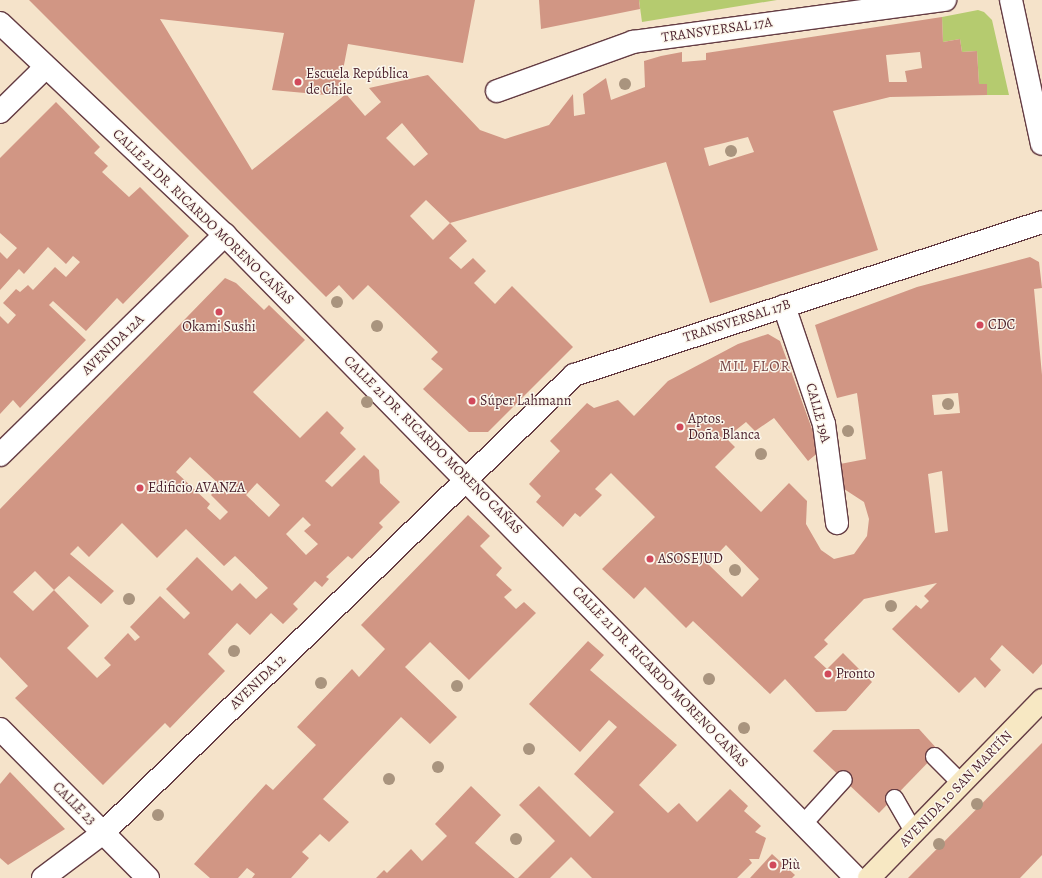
<!DOCTYPE html>
<meta charset="utf-8">
<style>
body{margin:0}
#map{position:relative;width:1042px;height:878px;overflow:hidden;background:#f5e3ca;font-family:Alegreya,serif}
div>[style]{position:absolute}
[style*='--x']{left:calc(var(--x)*1px);top:calc(var(--y)*1px);width:calc(var(--w)*1px);rotate:calc(var(--a)*1deg)}
.green>*{inset:0;background:#b5cb6f}
.building>*{inset:0;background:#d19684}
.roads{filter:drop-shadow(1px 0 #643c43) drop-shadow(-1px 0 #643c43) drop-shadow(0 1px #643c43) drop-shadow(0 -1px #643c43)}
.lane>*{height:17px;margin:-8.5px;padding:0 8.5px;transform-origin:8.5px;border-radius:8.5px;background:#fff}
.street>*{height:22px;margin:-11px;padding:0 11px;transform-origin:11px;border-radius:11px;background:#fff}
.secondary>*{height:22px;margin:-11px;padding:0 11px;transform-origin:11px;border-radius:11px;background:#f7e8c3}
.trees>*{width:12px;height:12px;margin:-6px;border-radius:50%;background:#a9947e}
.dots>*{width:11px;height:11px;translate:-50% -50%;box-sizing:border-box;border:2px solid #fbf7ec;border-radius:50%}
span{translate:-50% -50%;white-space:nowrap;text-align:center;line-height:1.15;-webkit-text-stroke:3px #fbf7ec;paint-order:stroke}
.street-label{font-size:14px;color:#4a1f2b}
.poi-label{font-size:14px;color:#4a1f2b}
.left{translate:0 -50%;text-align:left}
.neighbourhood-label{font-size:15px;color:#79494a;letter-spacing:1px}
</style>
<div id="map">
<div class="green">
<div style="clip-path:polygon(639px 0,777px 0,642px 22px)"></div>
<div style="clip-path:polygon(978px 10px,984px 12px,992px 20px,1009px 95px,987px 95px,987px 84px,979px 84px,977px 51px,962px 52px,960px 39px,943px 42px,942px 17px)"></div>
</div>
<div class="building">
<div style="clip-path:polygon(evenodd,29px 0,475px 0,463px 63px,348px 44px,338px 96px,272px 90px,284px 33px,160px 19px,252px 170px,346px 94px,365px 116px,381px 102px,369px 88px,428px 75px,480px 130px,505px 139px,549px 125px,573px 94px,574px 116px,585px 114px,583px 94px,606px 78px,611px 100px,645px 87px,644px 61px,661px 56px,682px 52px,682px 62px,706px 60px,706px 53px,942px 17px,943px 42px,960px 39px,962px 52px,977px 51px,979px 84px,987px 84px,987px 95px,890px 97px,833px 111px,878px 250px,710px 303px,666px 162px,450px 223px,467px 241px,449px 258px,461px 269px,473px 258px,486px 271px,474px 283px,495px 304px,512px 286px,573px 347px,488px 432px,469px 432px,423px 389px,443px 369px,431px 359px,438px 352px,368px 285px,353px 300px,339px 285px,326px 297px,29px 0,920px 52px,922px 68px,905px 71px,907px 82px,889px 82px,886px 55px,920px 52px,29px 0,402px 123px,428px 154px,414px 166px,386px 138px,402px 123px,29px 0,748px 137px,754px 152px,709px 166px,704px 148px,748px 137px,29px 0,426px 200px,450px 223px,433px 240px,410px 216px,426px 200px)"></div>
<div style="clip-path:polygon(539px 0,639px 0,640px 9px,541px 29px)"></div>
<div style="clip-path:polygon(56px 102px,100px 147px,94px 153px,108px 166px,102px 172px,129px 197px,140px 187px,189px 236px,123px 304px,117px 298px,86px 331px,53px 301px,49px 305px,86px 340px,20px 408px,13px 400px,0 414px,0 316px,8px 324px,16px 315px,3px 303px,16px 289px,20px 292px,28px 285px,33px 290px,55px 267px,66px 277px,80px 262px,73px 256px,66px 264px,48px 247px,24px 274px,19px 269px,0 290px,0 252px,7px 259px,17px 248px,0 233px,0 158px)"></div>
<div style="clip-path:polygon(evenodd,1030px 257px,1039px 262px,1042px 288px,1034px 289px,1042px 375px,1042px 664px,1033px 674px,1002px 645px,990px 659px,1001px 670px,985px 688px,975px 677px,959px 693px,892px 629px,916px 605px,921px 609px,929px 601px,924px 596px,937px 583px,864px 599px,824px 640px,828px 644px,814px 657px,827px 669px,843px 653px,872px 682px,846px 711px,816px 712px,785px 679px,770px 694px,693px 621px,686px 628px,645px 587px,634px 599px,602px 569px,655px 517px,611px 473px,595px 489px,602px 495px,580px 517px,575px 513px,563px 527px,536px 502px,541px 496px,529px 484px,560px 451px,550px 441px,587px 403px,594px 408px,618px 400px,634px 416px,668px 381px,738px 344px,768px 334px,780px 341px,820px 451px,808px 461px,774px 418px,755px 431px,746px 422px,726px 438px,735px 447px,715px 467px,761px 512px,789px 483px,807px 501px,806px 524px,821px 550px,834px 559px,854px 554px,867px 536px,869px 519px,864px 502px,844px 489px,840px 464px,866px 459px,857px 393px,837px 398px,815px 325px,917px 287px,1030px 257px,958px 393px,960px 413px,934px 415px,932px 395px,958px 393px,1030px 257px,942px 471px,948px 531px,935px 533px,928px 474px,942px 471px,1030px 257px,726px 545px,759px 579px,742px 597px,708px 564px,726px 545px)"></div>
<div style="clip-path:polygon(evenodd,225px 278px,236px 283px,264px 310px,269px 305px,305px 340px,253px 392px,300px 438px,327px 411px,344px 428px,340px 433px,356px 449px,325px 481px,332px 487px,364px 455px,379px 470px,380px 483px,400px 502px,379px 523px,383px 527px,352px 559px,348px 556px,326px 577px,329px 579px,322px 587px,315px 581px,293px 604px,298px 609px,283px 624px,271px 613px,250px 635px,237px 623px,208px 654px,225px 671px,170px 728px,165px 723px,103px 785px,15px 698px,28px 686px,0 657px,0 509px,225px 278px,190px 457px,220px 485px,211px 495px,228px 512px,220px 520px,207px 508px,210px 504px,176px 472px,190px 457px,225px 278px,257px 483px,280px 505px,269px 517px,246px 495px,257px 483px,225px 278px,303px 517px,311px 525px,304px 531px,318px 544px,306px 555px,286px 534px,303px 517px,225px 278px,122px 523px,157px 558px,186px 529px,224px 566px,235px 556px,268px 588px,256px 599px,240px 583px,232px 591px,197px 557px,166px 589px,190px 613px,184px 619px,160px 596px,130px 627px,140px 637px,135px 641px,128px 633px,104px 658px,111px 665px,97px 678px,67px 648px,89px 626px,54px 590px,33px 611px,13px 592px,35px 571px,54px 590px,69px 576px,101px 604px,114px 591px,70px 554px,78px 546px,89px 557px,122px 523px)"></div>
<div style="clip-path:polygon(468px 515px,490px 536px,480px 546px,502px 568px,496px 575px,512px 590px,504px 597px,516px 609px,524px 602px,536px 613px,469px 680px,430px 642px,405px 667px,457px 717px,430px 744px,401px 717px,323px 799px,349px 822px,329px 842px,320px 834px,302px 852px,309px 858px,291px 878px,252px 878px,255px 874px,247px 868px,238px 878px,210px 878px,194px 864px,266px 784px,273px 790px,316px 745px,297px 727px,352px 669px,359px 677px,385px 649px,361px 625px)"></div>
<div style="clip-path:polygon(588px 641px,604px 655px,590px 670px,677px 745px,639px 785px,668px 813px,679px 803px,697px 822px,730px 789px,748px 806px,744px 811px,761px 826px,755px 832px,766px 838px,759px 859px,749px 859px,752px 863px,737px 878px,592px 878px,571px 857px,550px 878px,518px 878px,555px 841px,519px 805px,539px 786px,590px 837px,614px 812px,574px 774px,617px 727px,609px 720px,580px 752px,529px 704px)"></div>
<div style="clip-path:polygon(919px 729px,939px 751px,879px 813px,813px 751px,833px 730px)"></div>
<div style="clip-path:polygon(1042px 743px,1042px 855px,1020px 878px,908px 878px)"></div>
<div style="clip-path:polygon(10px 772px,65px 829px,8px 865px,0 858px,0 784px)"></div>
<div style="clip-path:polygon(471px 786px,501px 815px,475px 843px,515px 878px,376px 878px,384px 870px,387px 873px,411px 849px,422px 861px,447px 836px,435px 824px)"></div>
<div style="clip-path:polygon(772px 854px,795px 875px,792px 878px,750px 878px)"></div>
</div>
<div class="roads">
<div class="lane">
<div style="--x:934;--y:756;--w:38;--a:45"></div>
<div style="--x:894;--y:798;--w:39;--a:60"></div>
<div style="--x:803;--y:823;--w:59;--a:-47.7"></div>
</div>
<div class="street">
<div style="--x:1011;--y:0;--w:147;--a:77.9"></div>
<div style="--x:0;--y:23;--w:309;--a:43.3"></div>
<div style="--x:225;--y:235;--w:901;--a:45.54"></div>
<div style="--x:497;--y:91;--w:145;--a:-19.8"></div>
<div style="--x:633;--y:42;--w:315;--a:-7.7"></div>
<div style="--x:0;--y:112;--w:64;--a:-44.4"></div>
<div style="--x:784;--y:306;--w:125;--a:71.3"></div>
<div style="--x:824;--y:424;--w:100;--a:82.5"></div>
<div style="--x:0;--y:455;--w:315;--a:-44.4"></div>
<div style="--x:0;--y:729;--w:210;--a:45.2"></div>
<div style="--x:43;--y:878;--w:75;--a:-36.9"></div>
<div style="--x:103;--y:833;--w:657;--a:-44.2"></div>
<div style="--x:574;--y:375;--w:492;--a:-18.1"></div>
</div>
<div class="secondary">
<div style="--x:869;--y:878;--w:248;--a:-45.8"></div>
</div>
</div>
<div class="trees">
<div style="left:625px;top:84px"></div>
<div style="left:731px;top:151px"></div>
<div style="left:337px;top:302px"></div>
<div style="left:377px;top:326px"></div>
<div style="left:367px;top:402px"></div>
<div style="left:948px;top:404px"></div>
<div style="left:848px;top:431px"></div>
<div style="left:761px;top:454px"></div>
<div style="left:735px;top:570px"></div>
<div style="left:129px;top:599px"></div>
<div style="left:891px;top:606px"></div>
<div style="left:234px;top:651px"></div>
<div style="left:709px;top:679px"></div>
<div style="left:321px;top:683px"></div>
<div style="left:457px;top:686px"></div>
<div style="left:744px;top:728px"></div>
<div style="left:529px;top:749px"></div>
<div style="left:438px;top:767px"></div>
<div style="left:389px;top:779px"></div>
<div style="left:977px;top:804px"></div>
<div style="left:158px;top:815px"></div>
<div style="left:516px;top:839px"></div>
<div style="left:939px;top:844px"></div>
</div>
<div class="dots">
<div style="left:298px;top:82px;background:#d1495b"></div>
<div style="left:219px;top:312px;background:#d1495b"></div>
<div style="left:980px;top:325px;background:#d1495b"></div>
<div style="left:472px;top:401px;background:#d1495b"></div>
<div style="left:680px;top:427px;background:#d1495b"></div>
<div style="left:140px;top:488px;background:#d1495b"></div>
<div style="left:650px;top:559px;background:#d1495b"></div>
<div style="left:828px;top:674px;background:#d1495b"></div>
<div style="left:773px;top:865px;background:#d1495b"></div>
</div>
<div class="street-label">
<span style="left:717px;top:30px;rotate:-8deg">TRANSVERSAL 17A</span>
<span style="left:203px;top:217px;rotate:44deg">CALLE 21 DR. RICARDO MORENO CAÑAS</span>
<span style="left:737px;top:321px;rotate:-18deg">TRANSVERSAL 17B</span>
<span style="left:113px;top:345px;rotate:-44deg">AVENIDA 12A</span>
<span style="left:818px;top:413px;rotate:75deg">CALLE 19A</span>
<span style="left:433px;top:445px;rotate:45deg">CALLE 21 DR. RICARDO MORENO CAÑAS</span>
<span style="left:660px;top:677px;rotate:46deg">CALLE 21 DR. RICARDO MORENO CAÑAS</span>
<span style="left:258px;top:682px;rotate:-44deg">AVENIDA 12</span>
<span style="left:956px;top:789px;rotate:-46deg">AVENIDA 10 SAN MARTÍN</span>
<span style="left:74px;top:804px;rotate:45deg">CALLE 23</span>
</div>
<div class="poi-label">
<span class="left" style="left:306px;top:82px">Escuela República<br>de Chile</span>
<span class="left" style="left:988px;top:325px">CDC</span>
<span style="left:219px;top:327px">Okami Sushi</span>
<span class="left" style="left:480px;top:401px">Súper Lahmann</span>
<span class="left" style="left:688px;top:427px">Aptos.<br>Doña Blanca</span>
<span class="left" style="left:148px;top:488px">Edificio AVANZA</span>
<span class="left" style="left:658px;top:559px">ASOSEJUD</span>
<span class="left" style="left:836px;top:674px">Pronto</span>
<span class="left" style="left:781px;top:865px">Più</span>
</div>
<div class="neighbourhood-label">
<span style="left:755px;top:367px">MIL FLOR</span>
</div>
</div>
